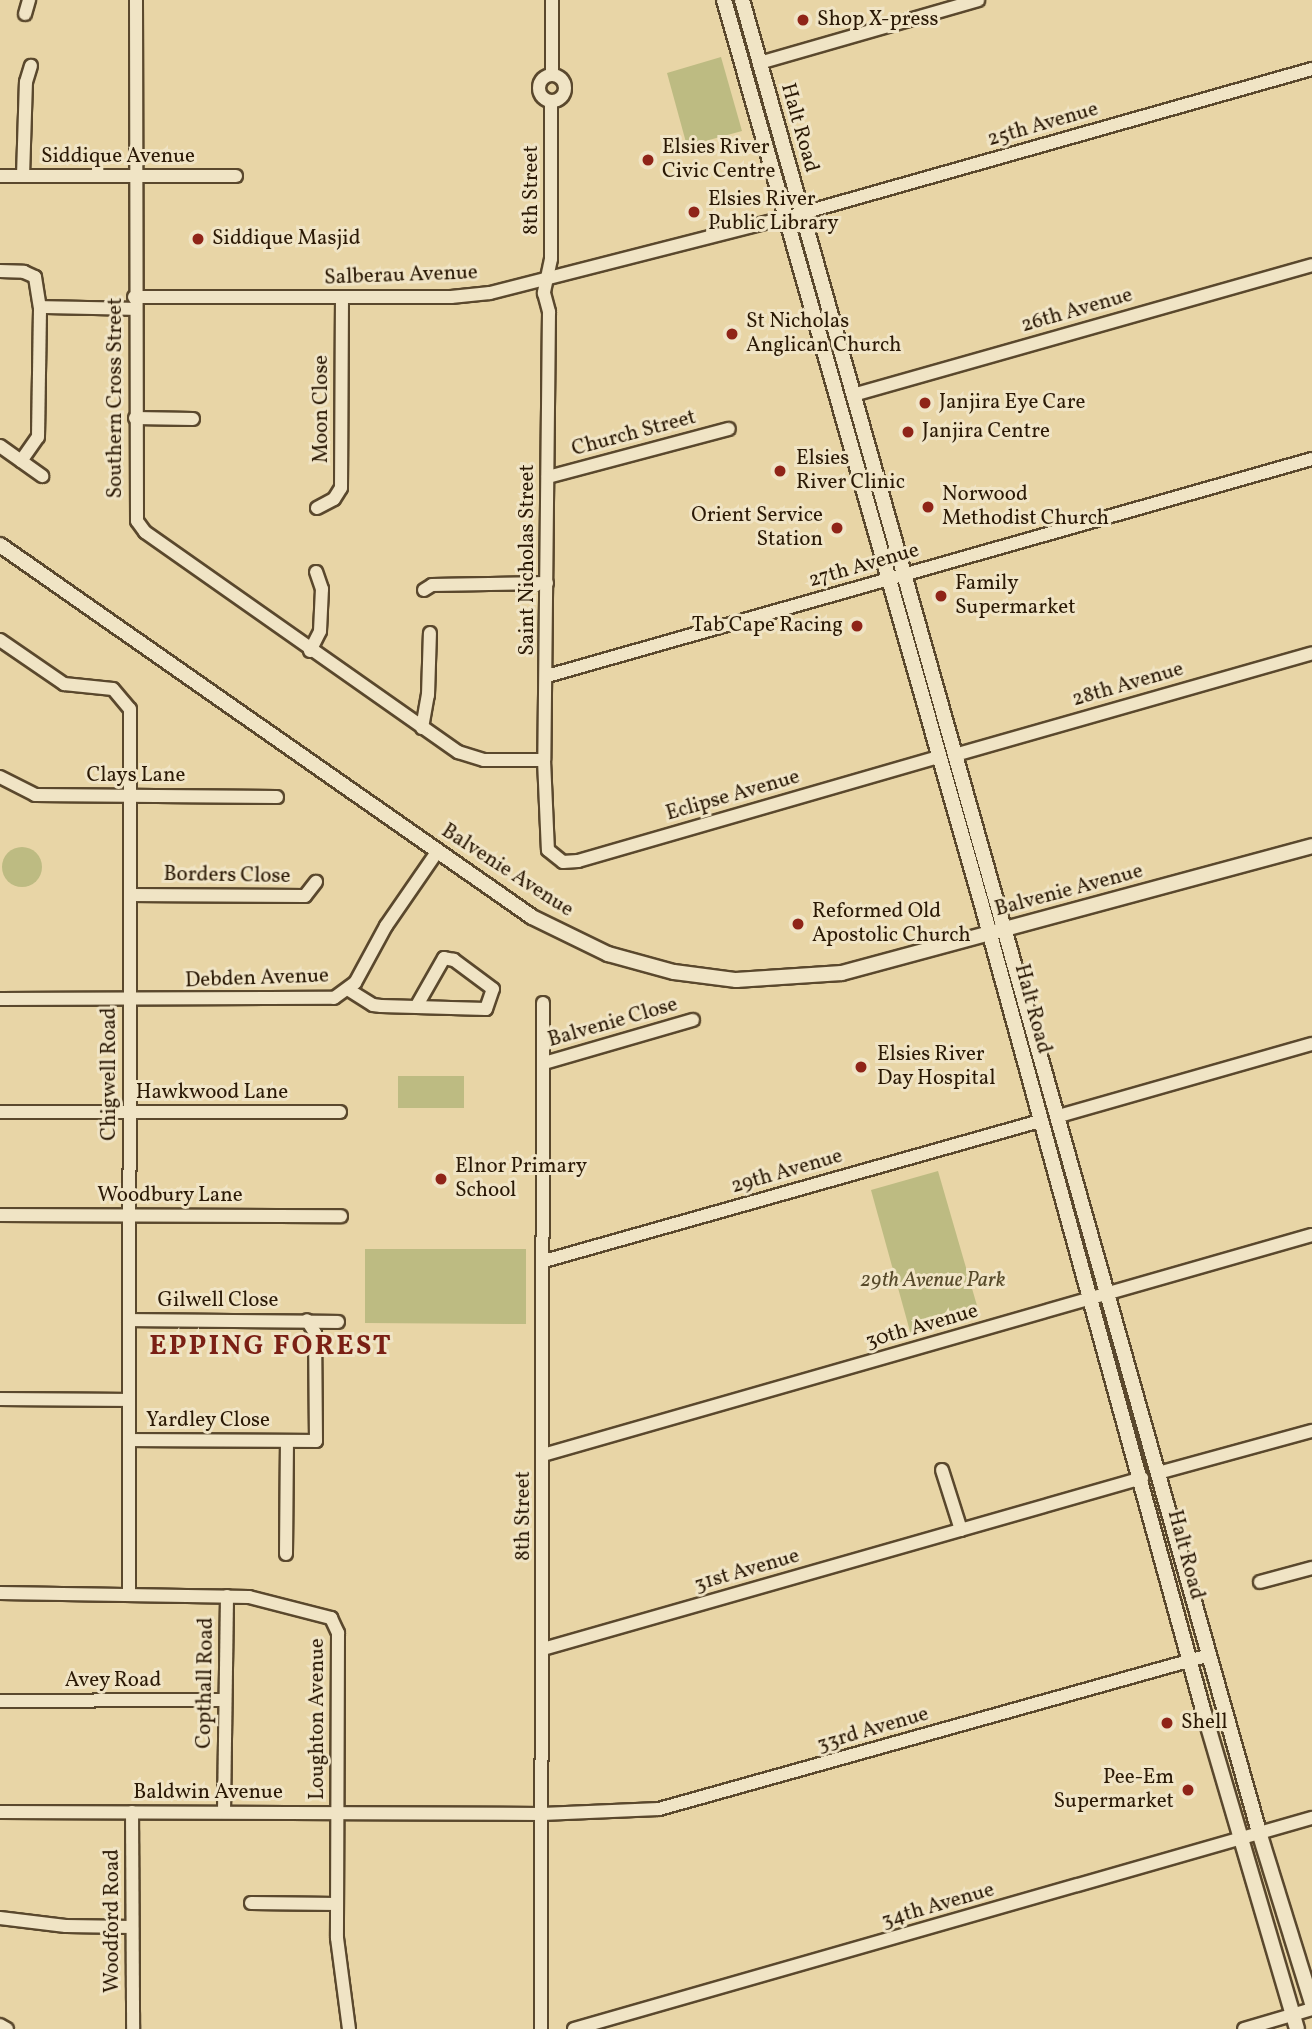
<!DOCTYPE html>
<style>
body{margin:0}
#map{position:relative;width:1312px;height:2029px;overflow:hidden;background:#e8d5a6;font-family:Vollkorn,serif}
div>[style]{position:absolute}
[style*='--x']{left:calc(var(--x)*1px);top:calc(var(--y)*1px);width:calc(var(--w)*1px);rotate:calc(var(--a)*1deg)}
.green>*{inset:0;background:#bdbb82}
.round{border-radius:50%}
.roads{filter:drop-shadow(2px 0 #5a482d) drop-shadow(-2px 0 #5a482d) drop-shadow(0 2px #5a482d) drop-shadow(0 -2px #5a482d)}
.minor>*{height:12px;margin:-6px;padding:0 6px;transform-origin:6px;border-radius:6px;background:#f0e4c5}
.minor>.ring{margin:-6px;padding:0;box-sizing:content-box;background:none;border:12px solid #f0e4c5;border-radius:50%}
.tertiary>*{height:14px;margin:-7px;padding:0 7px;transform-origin:7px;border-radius:7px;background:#f0e4c5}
.dots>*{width:19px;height:19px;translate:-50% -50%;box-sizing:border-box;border:4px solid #f0e4c5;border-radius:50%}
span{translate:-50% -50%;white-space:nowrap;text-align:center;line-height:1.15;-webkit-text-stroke:6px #f0e4c5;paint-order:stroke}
.poi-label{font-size:21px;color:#2b1905}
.left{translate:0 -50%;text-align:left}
.right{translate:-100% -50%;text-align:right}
.street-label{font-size:21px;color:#2b1905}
.park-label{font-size:21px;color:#574a2a;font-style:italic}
.district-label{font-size:28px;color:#7a1f14;font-weight:700;letter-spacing:2px}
</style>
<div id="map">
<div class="green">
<div style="clip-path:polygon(721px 57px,742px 131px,687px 146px,667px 73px)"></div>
<div class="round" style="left:2px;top:847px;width:40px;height:40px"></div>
<div style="clip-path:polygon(398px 1076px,464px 1076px,464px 1108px,398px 1108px)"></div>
<div style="clip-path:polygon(938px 1171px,980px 1316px,911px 1335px,871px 1190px)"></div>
<div style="clip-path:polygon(365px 1249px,526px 1249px,526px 1324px,365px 1323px)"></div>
</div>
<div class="roads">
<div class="minor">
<div style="--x:136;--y:0;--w:521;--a:89.89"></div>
<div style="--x:137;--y:521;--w:14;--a:54"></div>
<div style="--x:145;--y:532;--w:383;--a:35.1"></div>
<div style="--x:458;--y:752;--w:27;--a:17"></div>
<div style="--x:484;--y:760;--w:60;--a:0"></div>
<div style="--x:25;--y:14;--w:15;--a:-74"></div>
<div style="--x:759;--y:63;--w:228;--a:-16"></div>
<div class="ring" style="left:539px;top:75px;width:14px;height:14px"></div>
<div style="--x:552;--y:75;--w:75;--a:-90"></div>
<div style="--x:551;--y:101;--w:158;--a:90"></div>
<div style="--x:551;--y:259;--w:35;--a:102"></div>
<div style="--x:544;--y:293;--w:20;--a:75"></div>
<div style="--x:549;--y:312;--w:448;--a:90.6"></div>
<div style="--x:544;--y:760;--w:90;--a:87.5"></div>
<div style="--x:548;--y:850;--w:19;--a:39"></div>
<div style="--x:563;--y:862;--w:15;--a:-4"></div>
<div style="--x:578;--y:861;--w:375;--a:-16.1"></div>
<div style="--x:0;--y:176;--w:236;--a:0"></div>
<div style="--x:23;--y:176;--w:94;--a:-88.2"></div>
<div style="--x:26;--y:82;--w:17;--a:-73"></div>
<div style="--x:0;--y:271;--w:24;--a:2"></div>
<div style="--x:24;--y:272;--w:12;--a:24"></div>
<div style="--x:35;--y:277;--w:30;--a:81"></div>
<div style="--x:134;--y:297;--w:317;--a:0"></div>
<div style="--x:451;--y:297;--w:39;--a:-6"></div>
<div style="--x:490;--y:293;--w:304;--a:-14.3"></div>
<div style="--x:785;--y:218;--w:548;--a:-15.79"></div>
<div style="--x:853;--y:395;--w:477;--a:-15.8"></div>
<div style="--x:135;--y:418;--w:58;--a:1"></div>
<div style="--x:0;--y:446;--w:52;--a:35.5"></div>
<div style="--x:21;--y:461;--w:29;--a:-55"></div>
<div style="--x:38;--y:437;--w:130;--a:-89.1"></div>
<div style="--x:40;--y:307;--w:95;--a:1.2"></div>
<div style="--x:548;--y:477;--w:187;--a:-14.9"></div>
<div style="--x:317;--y:508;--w:19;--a:-28"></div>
<div style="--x:334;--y:499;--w:13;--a:-58"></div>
<div style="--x:341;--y:488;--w:191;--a:-89.7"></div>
<div style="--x:424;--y:590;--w:9;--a:-32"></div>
<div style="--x:432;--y:585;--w:115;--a:-1"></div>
<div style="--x:0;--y:640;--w:78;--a:34.5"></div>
<div style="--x:64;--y:684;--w:49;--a:5.8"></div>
<div style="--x:113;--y:689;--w:26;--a:50"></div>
<div style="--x:130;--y:709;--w:886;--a:90.06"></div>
<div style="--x:310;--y:651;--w:22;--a:-63"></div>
<div style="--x:320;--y:631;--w:42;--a:-87.3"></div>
<div style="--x:322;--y:589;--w:18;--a:-109"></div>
<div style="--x:547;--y:676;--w:795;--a:-15.84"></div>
<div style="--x:422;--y:728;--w:34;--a:-80"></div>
<div style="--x:428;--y:695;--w:62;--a:-88.2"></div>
<div style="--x:955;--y:755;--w:371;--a:-15.9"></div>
<div style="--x:0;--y:777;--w:39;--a:27"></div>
<div style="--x:35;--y:795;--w:242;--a:0.5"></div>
<div style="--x:130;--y:895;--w:175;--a:0.3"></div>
<div style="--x:305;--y:896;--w:18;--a:-52"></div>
<div style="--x:349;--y:990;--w:28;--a:32"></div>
<div style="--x:373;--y:1005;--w:8;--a:7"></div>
<div style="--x:381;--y:1006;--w:105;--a:1.6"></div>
<div style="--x:486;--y:1009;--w:21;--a:-71"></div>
<div style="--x:493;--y:989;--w:49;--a:-143.4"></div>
<div style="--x:454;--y:960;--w:10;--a:-169"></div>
<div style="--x:444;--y:958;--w:56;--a:119.7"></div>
<div style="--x:0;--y:999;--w:334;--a:-0.2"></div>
<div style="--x:334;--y:998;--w:26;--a:-36"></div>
<div style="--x:355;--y:983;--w:65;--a:-61.5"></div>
<div style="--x:386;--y:926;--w:90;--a:-55.4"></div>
<div style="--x:544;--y:1063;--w:155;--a:-16.1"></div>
<div style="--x:0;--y:1112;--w:340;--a:0"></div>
<div style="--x:1059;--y:1116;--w:263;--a:-15.9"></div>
<div style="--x:0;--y:1215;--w:341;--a:0.2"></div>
<div style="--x:544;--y:1261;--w:515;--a:-15.76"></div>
<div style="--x:129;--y:1320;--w:209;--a:0.5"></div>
<div style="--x:0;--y:1399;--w:129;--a:0.4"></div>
<div style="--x:129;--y:1440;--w:187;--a:0.3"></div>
<div style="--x:316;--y:1441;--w:108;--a:-90.5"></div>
<div style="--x:315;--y:1333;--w:15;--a:-122"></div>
<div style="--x:543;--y:1455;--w:800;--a:-15.97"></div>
<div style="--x:942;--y:1470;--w:63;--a:72.4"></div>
<div style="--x:1158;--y:1473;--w:160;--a:-15.3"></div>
<div style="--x:286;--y:1554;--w:113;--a:-89.5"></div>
<div style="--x:1260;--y:1582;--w:54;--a:-15.1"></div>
<div style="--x:0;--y:1593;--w:249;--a:0.9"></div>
<div style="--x:249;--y:1597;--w:85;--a:14.4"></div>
<div style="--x:331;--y:1618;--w:17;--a:65"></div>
<div style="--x:338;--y:1633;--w:305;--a:90.2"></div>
<div style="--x:337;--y:1938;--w:92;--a:82.5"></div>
<div style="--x:543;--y:1649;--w:623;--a:-15.93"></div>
<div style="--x:0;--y:1701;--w:225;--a:-0.3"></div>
<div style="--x:0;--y:1812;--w:542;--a:0.21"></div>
<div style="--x:542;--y:1814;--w:117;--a:-2.4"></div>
<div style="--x:659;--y:1809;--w:572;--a:-15.62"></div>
<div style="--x:132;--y:1812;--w:217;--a:89.7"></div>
<div style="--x:224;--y:1812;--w:216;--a:-89.2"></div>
<div style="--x:251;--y:1903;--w:86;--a:0.7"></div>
<div style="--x:0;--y:1918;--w:66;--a:6.9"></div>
<div style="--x:66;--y:1926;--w:66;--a:0.9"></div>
<div style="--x:0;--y:2025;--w:8;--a:30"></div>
<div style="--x:541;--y:2029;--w:1026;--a:-89.89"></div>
<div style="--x:574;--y:2029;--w:768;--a:-15.96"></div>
<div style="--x:1244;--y:2029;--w:71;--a:-16.4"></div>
</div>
<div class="tertiary">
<div style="--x:724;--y:0;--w:938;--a:74.1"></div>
<div style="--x:981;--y:902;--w:841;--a:74.63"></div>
<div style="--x:1204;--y:1713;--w:329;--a:73.6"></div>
<div style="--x:742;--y:0;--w:1904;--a:74.24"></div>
<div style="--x:1259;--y:1832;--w:179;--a:72.8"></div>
<div style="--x:0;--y:545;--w:649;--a:34.96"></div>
<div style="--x:532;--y:917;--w:85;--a:26"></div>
<div style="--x:608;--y:954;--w:68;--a:15.3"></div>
<div style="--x:674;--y:972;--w:63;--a:7.4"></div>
<div style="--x:736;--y:980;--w:106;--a:-3.8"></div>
<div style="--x:842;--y:973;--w:487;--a:-15.1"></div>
</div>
</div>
<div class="dots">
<div style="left:803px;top:20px;background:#8f2418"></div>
<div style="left:648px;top:160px;background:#8f2418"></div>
<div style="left:694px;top:212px;background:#8f2418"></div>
<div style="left:198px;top:239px;background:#8f2418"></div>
<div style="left:732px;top:334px;background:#8f2418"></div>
<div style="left:925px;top:403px;background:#8f2418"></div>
<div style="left:908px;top:432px;background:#8f2418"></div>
<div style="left:780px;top:471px;background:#8f2418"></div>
<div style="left:928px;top:507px;background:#8f2418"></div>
<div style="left:837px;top:528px;background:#8f2418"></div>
<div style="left:941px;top:596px;background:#8f2418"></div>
<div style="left:857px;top:626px;background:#8f2418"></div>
<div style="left:798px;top:924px;background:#8f2418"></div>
<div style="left:861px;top:1067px;background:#8f2418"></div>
<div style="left:441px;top:1179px;background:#8f2418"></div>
<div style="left:1167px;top:1723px;background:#8f2418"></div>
<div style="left:1188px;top:1790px;background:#8f2418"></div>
</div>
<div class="poi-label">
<span class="left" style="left:817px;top:20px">Shop X-press</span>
<span class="left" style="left:662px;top:160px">Elsies River<br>Civic Centre</span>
<span class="left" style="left:708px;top:212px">Elsies River<br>Public Library</span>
<span class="left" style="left:212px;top:239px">Siddique Masjid</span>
<span class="left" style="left:746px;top:334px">St Nicholas<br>Anglican Church</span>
<span class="left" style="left:939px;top:403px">Janjira Eye Care</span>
<span class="left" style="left:922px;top:432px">Janjira Centre</span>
<span class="left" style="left:796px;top:471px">Elsies<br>River Clinic</span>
<span class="left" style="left:942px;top:507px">Norwood<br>Methodist Church</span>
<span class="right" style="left:823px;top:528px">Orient Service<br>Station</span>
<span class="left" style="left:955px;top:596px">Family<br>Supermarket</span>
<span class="right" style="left:843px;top:626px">Tab Cape Racing</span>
<span class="left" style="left:812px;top:924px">Reformed Old<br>Apostolic Church</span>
<span class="left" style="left:877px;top:1067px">Elsies River<br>Day Hospital</span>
<span class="left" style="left:455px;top:1179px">Elnor Primary<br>School</span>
<span class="left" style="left:1181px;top:1723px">Shell</span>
<span class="right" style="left:1174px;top:1790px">Pee-Em<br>Supermarket</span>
</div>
<div class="street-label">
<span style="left:1043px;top:125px;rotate:-16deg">25th Avenue</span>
<span style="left:799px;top:128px;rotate:74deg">Halt Road</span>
<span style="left:118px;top:157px">Siddique Avenue</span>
<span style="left:532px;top:190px;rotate:-90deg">8th Street</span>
<span style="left:401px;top:276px;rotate:-2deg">Salberau Avenue</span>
<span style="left:1077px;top:311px;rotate:-16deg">26th Avenue</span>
<span style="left:116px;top:398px;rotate:-90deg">Southern Cross Street</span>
<span style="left:322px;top:409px;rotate:-90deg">Moon Close</span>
<span style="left:634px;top:434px;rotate:-15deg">Church Street</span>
<span style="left:528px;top:560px;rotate:-90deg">Saint Nicholas Street</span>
<span style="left:864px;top:566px;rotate:-16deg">27th Avenue</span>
<span style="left:1128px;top:685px;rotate:-16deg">28th Avenue</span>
<span style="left:136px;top:776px">Clays Lane</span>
<span style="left:733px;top:796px;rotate:-16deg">Eclipse Avenue</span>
<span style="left:507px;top:871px;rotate:33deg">Balvenie Avenue</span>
<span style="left:227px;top:876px;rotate:1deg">Borders Close</span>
<span style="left:1069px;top:891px;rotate:-15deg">Balvenie Avenue</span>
<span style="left:257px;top:979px;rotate:-2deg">Debden Avenue</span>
<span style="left:1032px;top:1009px;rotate:75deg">Halt Road</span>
<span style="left:613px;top:1023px;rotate:-16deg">Balvenie Close</span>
<span style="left:110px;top:1074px;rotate:-90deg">Chigwell Road</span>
<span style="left:212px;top:1093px">Hawkwood Lane</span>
<span style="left:787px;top:1172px;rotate:-16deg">29th Avenue</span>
<span style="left:170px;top:1196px">Woodbury Lane</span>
<span style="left:218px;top:1301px">Gilwell Close</span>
<span style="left:922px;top:1327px;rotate:-16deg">30th Avenue</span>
<span style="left:208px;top:1421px">Yardley Close</span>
<span style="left:524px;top:1516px;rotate:-90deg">8th Street</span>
<span style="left:1185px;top:1555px;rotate:75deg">Halt Road</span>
<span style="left:747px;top:1571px;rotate:-16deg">31st Avenue</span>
<span style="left:113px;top:1681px">Avey Road</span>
<span style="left:206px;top:1683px;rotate:-89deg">Copthall Road</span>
<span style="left:318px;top:1719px;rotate:-90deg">Loughton Avenue</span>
<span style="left:873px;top:1730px;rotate:-16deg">33rd Avenue</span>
<span style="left:208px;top:1793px">Baldwin Avenue</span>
<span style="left:938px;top:1906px;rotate:-16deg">34th Avenue</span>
<span style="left:113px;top:1921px;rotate:-90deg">Woodford Road</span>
</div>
<div class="park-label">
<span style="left:933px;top:1281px">29th Avenue Park</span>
</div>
<div class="district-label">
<span style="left:271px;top:1347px">EPPING FOREST</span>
</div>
</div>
